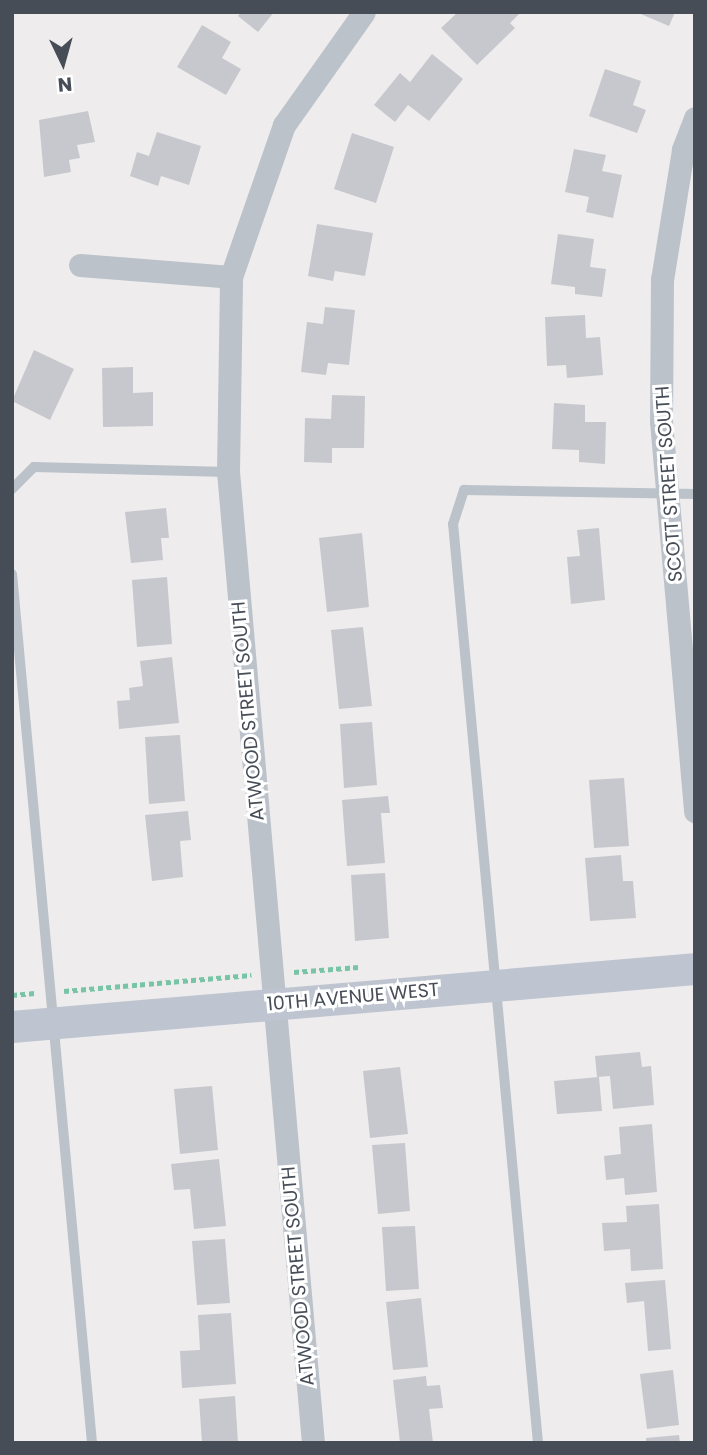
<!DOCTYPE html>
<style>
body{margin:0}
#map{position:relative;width:707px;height:1455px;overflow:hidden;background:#eeecec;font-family:Poppins,sans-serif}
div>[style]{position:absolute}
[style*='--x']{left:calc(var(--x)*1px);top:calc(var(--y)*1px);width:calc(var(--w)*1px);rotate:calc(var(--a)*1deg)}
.building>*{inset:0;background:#c7c8ce}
.path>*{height:4.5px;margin-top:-2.25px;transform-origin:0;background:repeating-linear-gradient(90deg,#78c4a6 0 5px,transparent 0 8.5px)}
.lane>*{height:10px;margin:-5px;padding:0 5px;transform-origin:5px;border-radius:5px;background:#bbc2ca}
.street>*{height:23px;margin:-11.5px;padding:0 11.5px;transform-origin:11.5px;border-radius:11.5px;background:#bbc2ca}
.secondary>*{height:32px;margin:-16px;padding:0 16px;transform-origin:16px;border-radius:16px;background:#bec5d1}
span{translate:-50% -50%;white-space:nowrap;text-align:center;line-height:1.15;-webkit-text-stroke:6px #fff;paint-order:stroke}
.street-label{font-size:19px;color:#464d57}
.frame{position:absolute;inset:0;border:14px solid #464d57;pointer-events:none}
.north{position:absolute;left:28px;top:28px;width:70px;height:70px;-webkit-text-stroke:5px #fff;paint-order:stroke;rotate:175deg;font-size:19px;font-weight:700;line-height:28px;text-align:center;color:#464d57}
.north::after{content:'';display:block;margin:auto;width:24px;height:32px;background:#464d57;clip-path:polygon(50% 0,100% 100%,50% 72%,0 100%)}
</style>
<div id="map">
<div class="building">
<div style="clip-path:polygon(241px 12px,274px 12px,258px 32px,238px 16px)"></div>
<div style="clip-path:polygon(458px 12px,521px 12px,510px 23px,515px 28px,477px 65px,441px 28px)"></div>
<div style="clip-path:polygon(636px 12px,675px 12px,669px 26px)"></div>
<div style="clip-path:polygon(202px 25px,231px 42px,222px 58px,241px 69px,226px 95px,177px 67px)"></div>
<div style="clip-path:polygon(432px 54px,463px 79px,429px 121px,408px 105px,395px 122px,374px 105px,400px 73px,410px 82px)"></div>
<div style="clip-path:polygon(605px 69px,641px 81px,633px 105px,646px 110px,637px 133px,589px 116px)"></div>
<div style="clip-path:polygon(88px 111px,95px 142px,77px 145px,80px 158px,69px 160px,71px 172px,44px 177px,39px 120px)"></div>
<div style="clip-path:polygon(157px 132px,201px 146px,189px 185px,161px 176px,158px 186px,130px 176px,137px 152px,149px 156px)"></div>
<div style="clip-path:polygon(352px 133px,394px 147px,376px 203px,334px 189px)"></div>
<div style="clip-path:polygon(574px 149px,606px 155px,602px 171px,622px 175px,613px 218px,586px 212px,589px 197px,565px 192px)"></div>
<div style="clip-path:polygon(317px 224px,373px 233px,365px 276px,335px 271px,333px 281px,308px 276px)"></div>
<div style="clip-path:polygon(558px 234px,594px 239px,590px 267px,606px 269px,602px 297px,575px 294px,575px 287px,551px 284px)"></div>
<div style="clip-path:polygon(325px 307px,355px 310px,349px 365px,328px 363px,326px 375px,301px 372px,307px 322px,323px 324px)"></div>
<div style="clip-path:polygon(585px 315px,586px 338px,600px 337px,603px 375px,567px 378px,566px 365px,547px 366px,545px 317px)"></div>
<div style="clip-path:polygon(34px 350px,74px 369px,50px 420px,12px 401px)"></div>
<div style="clip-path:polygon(133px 367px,133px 393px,153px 392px,153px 426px,103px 427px,102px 368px)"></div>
<div style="clip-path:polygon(332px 395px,365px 396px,364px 448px,332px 448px,332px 463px,304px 462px,305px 418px,331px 419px)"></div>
<div style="clip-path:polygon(554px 403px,585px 405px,585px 422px,606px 422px,605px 464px,579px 462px,579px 450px,552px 449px)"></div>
<div style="clip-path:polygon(166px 508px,169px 538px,161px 538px,163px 560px,131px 563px,125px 512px)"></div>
<div style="clip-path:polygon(599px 528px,605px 600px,571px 604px,567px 557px,580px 556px,577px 530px)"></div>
<div style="clip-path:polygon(362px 533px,369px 607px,327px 612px,319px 538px)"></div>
<div style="clip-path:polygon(167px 577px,172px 644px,137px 647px,132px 580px)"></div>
<div style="clip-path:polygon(363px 627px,372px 706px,339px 709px,331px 630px)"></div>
<div style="clip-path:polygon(172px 657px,179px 723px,119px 729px,117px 701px,130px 700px,129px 688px,143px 686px,140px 661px)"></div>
<div style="clip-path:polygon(372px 722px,377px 785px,344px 788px,340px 724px)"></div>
<div style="clip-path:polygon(180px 735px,185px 801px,149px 804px,145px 737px)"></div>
<div style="clip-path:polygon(624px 778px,629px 846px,594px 848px,589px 780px)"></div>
<div style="clip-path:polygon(388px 796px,390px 813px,381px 813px,385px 863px,347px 866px,342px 800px)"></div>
<div style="clip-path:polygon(188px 811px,191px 840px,180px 841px,183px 877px,152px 881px,145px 815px)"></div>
<div style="clip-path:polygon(621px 855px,623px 881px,633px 881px,636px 918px,590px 921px,585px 858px)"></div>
<div style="clip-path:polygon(385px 873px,389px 938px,355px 941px,351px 875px)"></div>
<div style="clip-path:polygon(640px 1052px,642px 1067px,651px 1066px,654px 1105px,613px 1109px,610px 1076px,597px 1077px,595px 1056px)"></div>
<div style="clip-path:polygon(400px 1067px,408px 1134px,370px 1138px,363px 1071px)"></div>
<div style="clip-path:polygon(599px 1077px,602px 1111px,557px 1114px,554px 1081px)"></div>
<div style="clip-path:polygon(212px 1086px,218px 1150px,180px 1154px,174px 1089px)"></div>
<div style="clip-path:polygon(652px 1124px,657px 1192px,625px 1195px,624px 1178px,606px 1180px,604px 1156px,621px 1154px,619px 1127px)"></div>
<div style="clip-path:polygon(405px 1143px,410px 1211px,378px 1214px,372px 1145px)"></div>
<div style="clip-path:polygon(219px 1159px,226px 1226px,194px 1229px,190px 1189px,174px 1190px,171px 1164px)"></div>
<div style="clip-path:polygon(659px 1204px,663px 1269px,631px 1271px,630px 1249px,604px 1251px,602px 1223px,627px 1222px,626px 1206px)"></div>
<div style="clip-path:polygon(415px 1226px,419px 1289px,386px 1291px,382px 1227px)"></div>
<div style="clip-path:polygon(225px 1239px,230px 1303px,197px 1305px,192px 1241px)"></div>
<div style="clip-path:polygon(665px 1280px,671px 1349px,648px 1351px,644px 1301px,627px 1303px,625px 1283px)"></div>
<div style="clip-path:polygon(421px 1298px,428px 1367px,393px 1370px,386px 1302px)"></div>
<div style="clip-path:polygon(231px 1313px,236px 1384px,182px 1388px,180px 1351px,200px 1350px,198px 1315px)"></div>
<div style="clip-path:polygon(673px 1370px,679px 1425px,647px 1429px,640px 1374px)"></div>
<div style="clip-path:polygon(426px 1376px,427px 1386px,440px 1385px,443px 1408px,429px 1409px,433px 1443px,400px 1443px,393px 1380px)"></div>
<div style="clip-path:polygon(235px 1396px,238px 1443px,202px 1443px,199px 1399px)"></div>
<div style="clip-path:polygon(679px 1435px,680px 1443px,646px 1443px,646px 1438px)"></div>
</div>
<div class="path">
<div style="--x:294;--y:972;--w:65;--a:-4.4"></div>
<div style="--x:64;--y:991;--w:188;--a:-4.9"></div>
<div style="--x:12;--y:995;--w:23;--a:-5"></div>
</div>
<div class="lane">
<div style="--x:12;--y:489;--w:31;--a:-45"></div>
<div style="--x:34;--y:467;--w:194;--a:1.5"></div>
<div style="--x:12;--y:574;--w:873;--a:84.74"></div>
<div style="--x:538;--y:1443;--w:923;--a:-95.28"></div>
<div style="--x:453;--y:524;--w:36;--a:-72"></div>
<div style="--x:464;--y:490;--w:231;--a:1"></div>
</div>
<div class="street">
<div style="--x:695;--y:118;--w:34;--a:111"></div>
<div style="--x:683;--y:150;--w:131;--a:99.2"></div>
<div style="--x:662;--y:279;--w:142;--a:90.4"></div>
<div style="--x:661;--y:421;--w:392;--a:85"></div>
<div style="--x:80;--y:265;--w:151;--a:4.5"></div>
<div style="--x:313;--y:1443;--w:975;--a:-95"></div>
<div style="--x:228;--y:472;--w:195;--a:-89.1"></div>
<div style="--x:231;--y:277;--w:161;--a:-70.8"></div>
<div style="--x:284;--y:125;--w:138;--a:-54.7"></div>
</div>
<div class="secondary">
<div style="--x:12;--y:1027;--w:685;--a:-4.85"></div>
</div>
<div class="street-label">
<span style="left:669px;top:484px;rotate:-94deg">SCOTT STREET SOUTH</span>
<span style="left:248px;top:711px;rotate:-95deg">ATWOOD STREET SOUTH</span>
<span style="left:353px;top:997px;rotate:-5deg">10TH AVENUE WEST</span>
<span style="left:298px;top:1276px;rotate:-95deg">ATWOOD STREET SOUTH</span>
</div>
<div class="frame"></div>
<div class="north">N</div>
</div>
